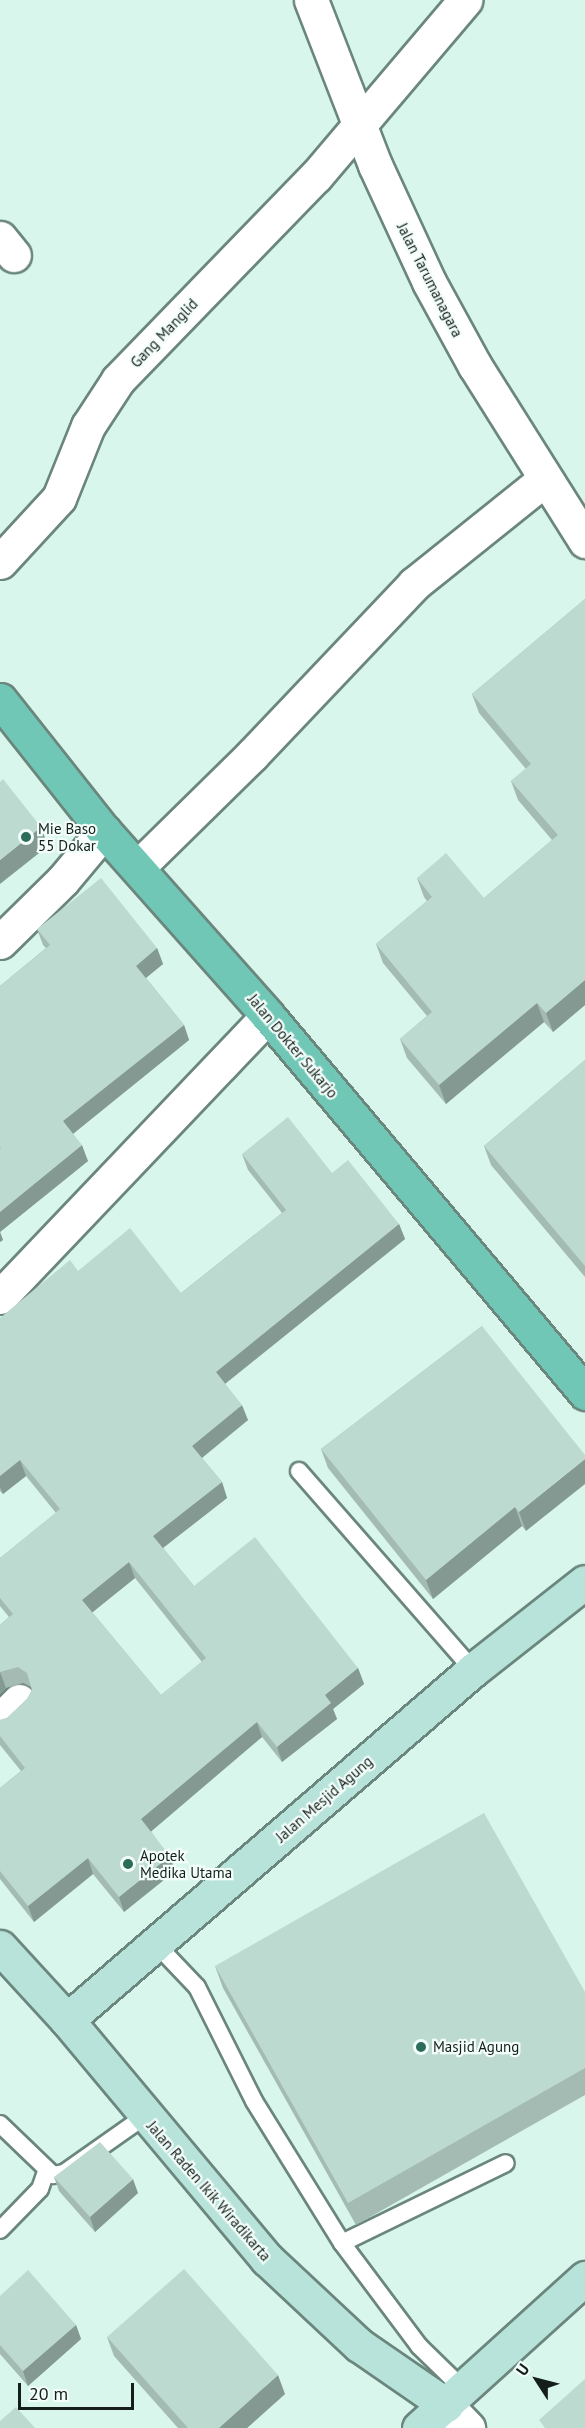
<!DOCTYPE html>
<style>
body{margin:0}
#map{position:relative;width:585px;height:2428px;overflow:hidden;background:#d8f6ec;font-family:"PT Sans",sans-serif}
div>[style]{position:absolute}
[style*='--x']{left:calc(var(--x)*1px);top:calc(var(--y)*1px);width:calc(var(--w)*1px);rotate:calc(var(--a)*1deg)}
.roads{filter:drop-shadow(2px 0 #6b867d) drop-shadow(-2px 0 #6b867d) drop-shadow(0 2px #6b867d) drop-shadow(0 -2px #6b867d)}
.lane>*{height:16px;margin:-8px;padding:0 8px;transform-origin:8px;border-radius:8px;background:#fff}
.street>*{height:33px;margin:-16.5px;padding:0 16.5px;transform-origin:16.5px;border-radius:16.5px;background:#fff}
.secondary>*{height:33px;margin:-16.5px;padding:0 16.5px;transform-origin:16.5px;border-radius:16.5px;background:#b8e3da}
.primary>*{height:33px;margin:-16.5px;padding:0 16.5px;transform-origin:16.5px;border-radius:16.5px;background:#70c7b6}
.wall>*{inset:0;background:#a3bbb3}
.shaded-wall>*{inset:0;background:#849992}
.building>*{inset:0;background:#bddad0}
.dots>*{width:16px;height:16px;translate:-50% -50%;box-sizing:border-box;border:3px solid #f3fefa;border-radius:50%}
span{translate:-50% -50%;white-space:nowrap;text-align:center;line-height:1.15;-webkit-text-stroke:4.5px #f3fefa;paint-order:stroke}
.street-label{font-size:15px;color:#141e1b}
.poi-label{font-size:15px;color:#141e1b}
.left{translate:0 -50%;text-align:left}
.north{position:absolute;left:507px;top:2350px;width:60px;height:60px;-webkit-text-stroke:4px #f3fefa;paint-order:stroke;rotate:306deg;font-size:16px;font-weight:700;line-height:24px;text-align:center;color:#141e1b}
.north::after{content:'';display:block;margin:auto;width:21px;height:27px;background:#141e1b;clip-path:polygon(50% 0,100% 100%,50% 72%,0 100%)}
.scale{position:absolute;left:18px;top:2383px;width:116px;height:27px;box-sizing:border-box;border:3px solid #141e1b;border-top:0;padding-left:8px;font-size:18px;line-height:21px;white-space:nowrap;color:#141e1b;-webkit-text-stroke:4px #f3fefa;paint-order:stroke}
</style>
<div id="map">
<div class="roads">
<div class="lane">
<div style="--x:299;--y:1471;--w:264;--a:48.8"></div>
<div style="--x:156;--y:1944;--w:59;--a:46.4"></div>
<div style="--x:197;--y:1987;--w:127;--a:63.4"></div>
<div style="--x:254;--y:2101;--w:167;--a:58.2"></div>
<div style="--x:342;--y:2243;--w:182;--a:-26"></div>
<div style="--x:0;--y:2124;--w:74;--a:43.9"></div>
<div style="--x:53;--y:2175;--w:11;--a:-10"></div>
<div style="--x:64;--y:2173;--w:99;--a:-35.1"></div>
<div style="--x:0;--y:2230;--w:57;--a:-45.7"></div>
<div style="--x:40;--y:2189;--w:18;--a:-71"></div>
<div style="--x:342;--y:2243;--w:129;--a:53.2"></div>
<div style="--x:419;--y:2346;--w:62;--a:44.3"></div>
</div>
<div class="street">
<div style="--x:311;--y:0;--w:177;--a:68.8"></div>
<div style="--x:375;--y:165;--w:129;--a:65.2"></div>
<div style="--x:429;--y:282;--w:96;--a:61.3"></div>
<div style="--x:475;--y:366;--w:207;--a:57.8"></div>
<div style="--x:0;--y:238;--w:22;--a:51"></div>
<div style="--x:0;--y:562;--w:87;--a:-47.3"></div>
<div style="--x:59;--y:498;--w:78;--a:-68.1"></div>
<div style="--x:88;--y:426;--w:55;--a:-56.9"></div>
<div style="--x:118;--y:380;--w:284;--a:-45.9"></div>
<div style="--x:316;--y:176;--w:231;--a:-49.7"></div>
<div style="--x:139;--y:866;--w:158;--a:-44.5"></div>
<div style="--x:252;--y:755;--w:236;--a:-46.5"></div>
<div style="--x:414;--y:584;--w:168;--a:-38.7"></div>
<div style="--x:0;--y:942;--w:88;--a:-44.5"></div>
<div style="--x:63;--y:880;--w:64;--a:-50.1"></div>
<div style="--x:0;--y:1297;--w:388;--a:-46.4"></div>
<div style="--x:0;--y:1720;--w:27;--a:-45"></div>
<div style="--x:446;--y:2405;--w:32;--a:46"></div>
</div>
<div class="secondary">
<div style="--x:0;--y:1947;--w:99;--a:47.5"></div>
<div style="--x:67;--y:2020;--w:312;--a:50.1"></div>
<div style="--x:267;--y:2259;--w:126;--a:43.1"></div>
<div style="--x:359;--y:2345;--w:106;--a:34.6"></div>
<div style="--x:67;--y:2020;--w:536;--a:-40.76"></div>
<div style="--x:473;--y:1670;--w:142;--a:-38.2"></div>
<div style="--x:419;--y:2428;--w:224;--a:-42.1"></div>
</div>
<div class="primary">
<div style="--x:0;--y:700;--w:167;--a:51.6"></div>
<div style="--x:104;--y:831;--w:247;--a:48.4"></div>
<div style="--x:268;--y:1016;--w:493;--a:49.9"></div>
</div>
</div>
<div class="wall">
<div style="clip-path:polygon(585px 599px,585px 1005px,553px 1032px,544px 1022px,446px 1104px,407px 1058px,400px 1039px,427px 1016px,383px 963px,376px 944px,427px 901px,424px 897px,417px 878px,484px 898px,552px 840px,518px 800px,511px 781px,526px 769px,479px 713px,472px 694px)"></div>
<div style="clip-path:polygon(37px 929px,157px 948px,163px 964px,146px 978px,184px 1025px,189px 1040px,73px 1134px,88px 1161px,0 1232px,3px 1240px,0 1242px,0 986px,46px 948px,43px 945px)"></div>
<div style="clip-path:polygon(585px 1060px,585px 1277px,491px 1165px,484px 1146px)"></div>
<div style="clip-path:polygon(evenodd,242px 1154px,332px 1173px,399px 1224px,405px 1239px,225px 1384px,248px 1420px,202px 1458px,222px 1482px,227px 1498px,163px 1548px,194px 1586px,358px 1668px,364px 1684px,333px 1709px,337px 1719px,282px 1762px,262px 1737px,151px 1831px,175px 1871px,124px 1912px,93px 1874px,34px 1922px,0 1879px,0 1788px,21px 1771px,0 1745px,0 1720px,7px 1718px,27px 1699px,32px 1690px,31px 1687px,23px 1683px,6px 1688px,0 1694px,0 1625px,9px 1617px,0 1606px,0 1558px,56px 1513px,26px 1476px,3px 1494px,0 1491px,0 1318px,78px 1271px,181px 1293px,282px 1213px,248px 1170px,242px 1154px,135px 1578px,202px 1662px,161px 1695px,92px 1612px,135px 1578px)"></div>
<div style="clip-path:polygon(482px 1326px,526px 1531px,522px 1526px,433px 1599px,328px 1468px,321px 1449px)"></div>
<div style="clip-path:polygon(215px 1966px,585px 1992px,585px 2095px,356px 2225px,223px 1988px)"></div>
<div style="clip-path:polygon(54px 2177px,138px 2193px,95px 2232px,59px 2191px)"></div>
<div style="clip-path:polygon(0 2296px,76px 2325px,81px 2339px,28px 2386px,0 2354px)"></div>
<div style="clip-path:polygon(107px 2337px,285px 2394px,247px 2428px,178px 2428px,114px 2356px)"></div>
</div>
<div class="shaded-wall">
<div style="clip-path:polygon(41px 827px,48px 846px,0 884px,0 860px)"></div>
<div style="clip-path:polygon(157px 948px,163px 964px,142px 981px,136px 966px)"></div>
<div style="clip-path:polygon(585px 980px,585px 1005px,553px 1032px,546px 1013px)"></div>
<div style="clip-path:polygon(537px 1003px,544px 1022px,446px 1104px,439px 1085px)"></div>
<div style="clip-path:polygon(184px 1025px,189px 1040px,69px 1137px,63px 1121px)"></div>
<div style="clip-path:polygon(82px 1145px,88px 1161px,0 1232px,3px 1240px,0 1242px,0 1212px)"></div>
<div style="clip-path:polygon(399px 1224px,405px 1239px,221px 1387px,216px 1372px)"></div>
<div style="clip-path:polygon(242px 1405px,248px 1420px,198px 1461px,192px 1446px)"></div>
<div style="clip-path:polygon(585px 1459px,585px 1484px,526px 1531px,519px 1512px)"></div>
<div style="clip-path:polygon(20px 1460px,26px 1476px,3px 1494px,0 1487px,0 1476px)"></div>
<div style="clip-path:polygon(222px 1482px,227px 1498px,159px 1551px,153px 1536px)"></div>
<div style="clip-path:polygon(515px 1507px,522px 1526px,433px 1599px,426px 1580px)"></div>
<div style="clip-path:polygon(129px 1562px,135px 1578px,88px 1616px,82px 1600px)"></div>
<div style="clip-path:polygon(358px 1668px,364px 1684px,333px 1709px,337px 1719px,282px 1762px,277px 1747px,325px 1695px)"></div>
<div style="clip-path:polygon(0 1672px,6px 1688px,0 1694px)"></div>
<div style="clip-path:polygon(257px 1722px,262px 1737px,147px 1835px,141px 1819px)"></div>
<div style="clip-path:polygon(170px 1856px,175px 1871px,124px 1912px,119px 1897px)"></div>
<div style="clip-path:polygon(88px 1858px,93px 1874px,34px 1922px,28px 1906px)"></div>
<div style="clip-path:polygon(133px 2179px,138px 2193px,95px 2232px,90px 2217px)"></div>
<div style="clip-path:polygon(76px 2325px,81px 2339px,28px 2386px,23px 2371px)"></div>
<div style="clip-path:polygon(278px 2375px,285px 2394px,247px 2428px,219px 2428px)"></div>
</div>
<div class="building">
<div style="clip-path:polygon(585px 599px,585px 980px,546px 1013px,537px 1003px,439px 1085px,400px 1039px,432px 1012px,376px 944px,432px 897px,417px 878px,446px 853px,484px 898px,558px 835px,511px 781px,531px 764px,472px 694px)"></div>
<div style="clip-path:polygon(3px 779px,41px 827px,0 860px,0 782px)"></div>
<div style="clip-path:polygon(101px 878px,157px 948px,136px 966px,184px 1025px,63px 1121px,82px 1145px,0 1212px,0 1149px,1px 1148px,0 1147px,0 986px,50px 945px,37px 929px)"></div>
<div style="clip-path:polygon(585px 1060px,585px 1266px,484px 1146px)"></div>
<div style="clip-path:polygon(evenodd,288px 1117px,332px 1173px,348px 1160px,399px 1224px,216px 1372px,242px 1405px,192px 1446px,222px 1482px,153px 1536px,194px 1586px,255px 1537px,358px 1668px,325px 1695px,331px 1703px,277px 1747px,257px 1722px,141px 1819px,170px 1856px,119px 1897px,88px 1858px,28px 1906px,0 1871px,0 1788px,25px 1768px,0 1736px,0 1720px,7px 1718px,27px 1699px,32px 1690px,27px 1673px,18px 1667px,0 1672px,0 1625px,13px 1614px,0 1598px,0 1558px,60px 1509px,20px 1460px,0 1476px,0 1318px,70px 1260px,78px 1271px,130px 1228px,181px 1293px,286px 1210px,242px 1154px,288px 1117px,129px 1562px,206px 1658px,161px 1695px,82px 1600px,129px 1562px)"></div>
<div style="clip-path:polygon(482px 1326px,585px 1455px,585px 1459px,519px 1512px,515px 1507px,426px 1580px,321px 1449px)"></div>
<div style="clip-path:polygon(484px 1813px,585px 1992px,585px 2068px,348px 2203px,215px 1966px)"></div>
<div style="clip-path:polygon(100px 2142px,133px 2179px,90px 2217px,54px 2177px)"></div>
<div style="clip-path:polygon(184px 2269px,278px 2375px,219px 2428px,188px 2428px,107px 2337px)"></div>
<div style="clip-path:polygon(28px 2270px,76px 2325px,23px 2371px,0 2345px,0 2296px)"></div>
<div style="clip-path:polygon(585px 2379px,585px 2428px,545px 2428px,539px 2420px)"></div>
<div style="clip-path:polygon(16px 2407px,35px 2428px,0 2428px,0 2421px)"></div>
</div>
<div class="dots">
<div style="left:26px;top:837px;background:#2c6c5b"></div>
<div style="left:128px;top:1864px;background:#2c6c5b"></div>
<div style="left:421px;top:2047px;background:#2c6c5b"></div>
</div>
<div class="street-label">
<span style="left:430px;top:280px;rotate:63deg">Jalan Tarumanagara</span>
<span style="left:164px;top:333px;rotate:-46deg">Gang Manglid</span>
<span style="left:293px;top:1046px;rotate:50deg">Jalan Dokter Sukarjo</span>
<span style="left:324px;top:1799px;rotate:-41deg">Jalan Mesjid Agung</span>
<span style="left:209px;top:2191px;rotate:49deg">Jalan Raden Ikik Wiradikarta</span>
</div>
<div class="poi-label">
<span class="left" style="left:38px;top:837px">Mie Baso<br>55 Dokar</span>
<span class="left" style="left:140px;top:1864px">Apotek<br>Medika Utama</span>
<span class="left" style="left:433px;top:2047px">Masjid Agung</span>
</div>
<div class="north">U</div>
<div class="scale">20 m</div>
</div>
